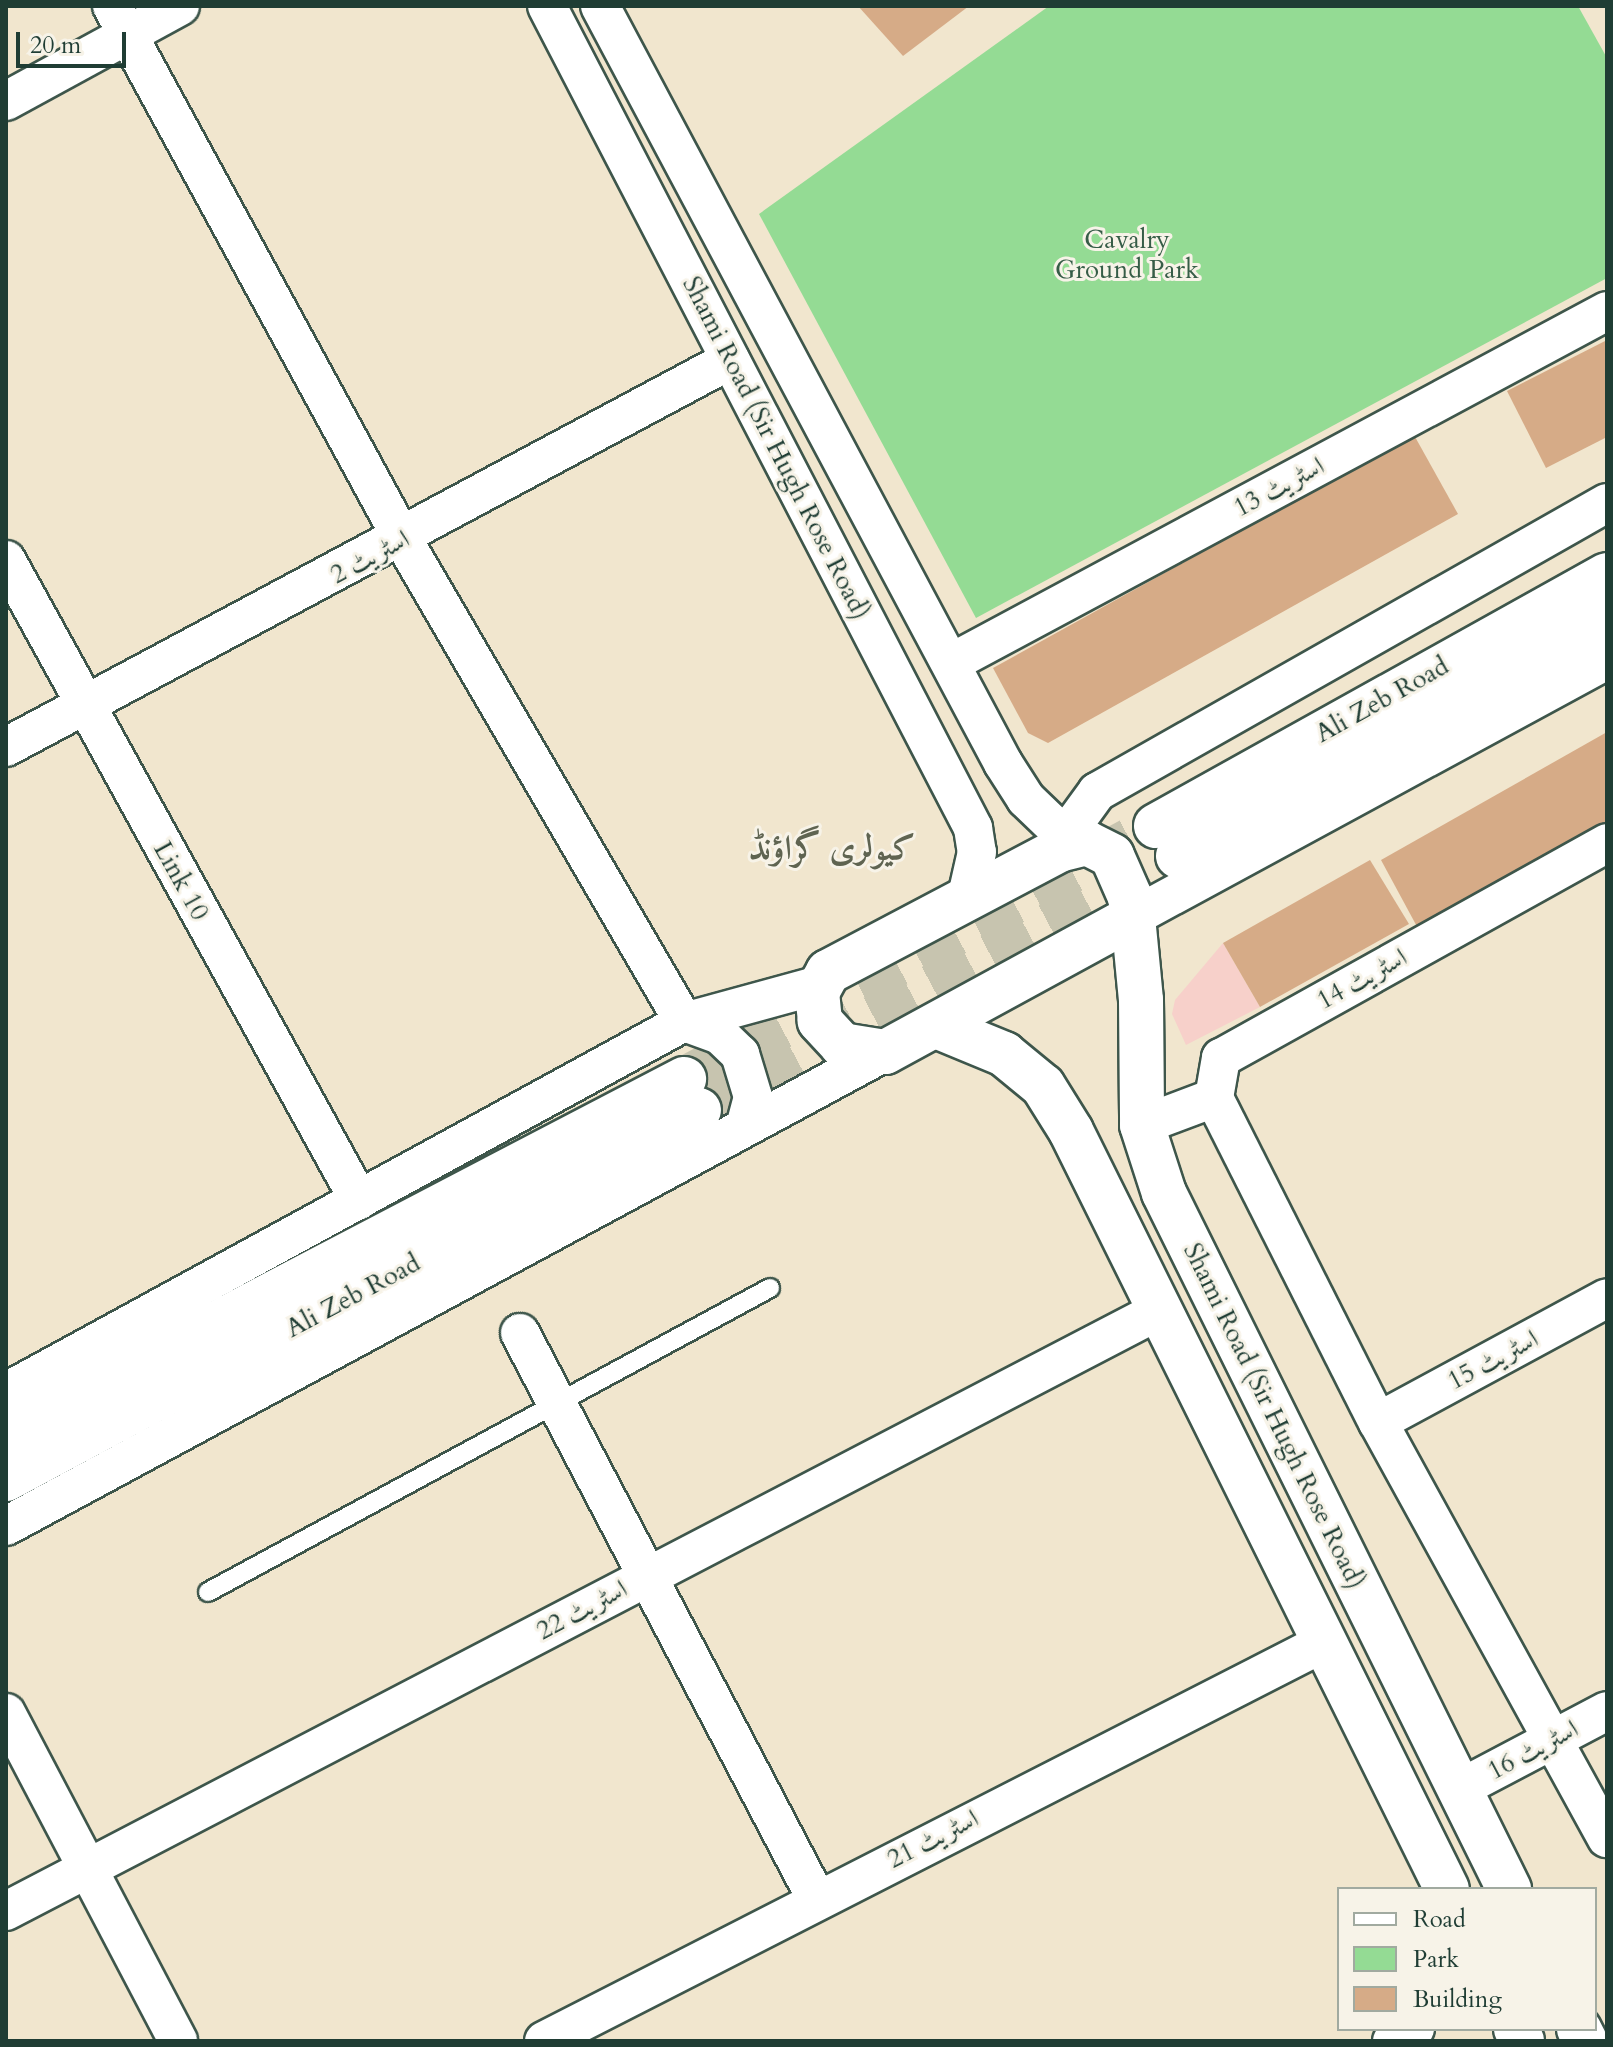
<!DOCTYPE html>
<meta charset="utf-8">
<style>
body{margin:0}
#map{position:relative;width:1613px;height:2047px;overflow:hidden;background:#f1e6ce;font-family:Cardo,Amiri,serif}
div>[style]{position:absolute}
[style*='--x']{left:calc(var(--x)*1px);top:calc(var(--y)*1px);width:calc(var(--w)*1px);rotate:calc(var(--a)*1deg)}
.built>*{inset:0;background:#f7d0ca}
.green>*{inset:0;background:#94db94}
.building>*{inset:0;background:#d6ab87}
.secondary-tunnel>*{height:44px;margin-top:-22px;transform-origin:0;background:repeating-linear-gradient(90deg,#c7c4af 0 44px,transparent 0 66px)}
.roads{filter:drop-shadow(2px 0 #3e564b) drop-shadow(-2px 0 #3e564b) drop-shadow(0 2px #3e564b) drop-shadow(0 -2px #3e564b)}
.service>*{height:18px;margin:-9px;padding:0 9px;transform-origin:9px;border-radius:9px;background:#fff}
.minor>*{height:38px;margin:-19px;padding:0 19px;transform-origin:19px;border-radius:19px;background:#fff}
.secondary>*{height:44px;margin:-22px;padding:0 22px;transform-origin:22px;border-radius:22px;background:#fff}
span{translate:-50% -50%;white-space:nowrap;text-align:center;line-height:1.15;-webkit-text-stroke:6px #f7f3e8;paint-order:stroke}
.park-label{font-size:26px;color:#365d47}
.street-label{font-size:26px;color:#1f3d34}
.district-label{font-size:34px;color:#5f6451;font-weight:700}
.frame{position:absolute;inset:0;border:8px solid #1f3d34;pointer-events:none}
.legend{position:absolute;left:1337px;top:1887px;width:260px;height:144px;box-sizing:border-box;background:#f7f3e8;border:2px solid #a1aaa0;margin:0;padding:10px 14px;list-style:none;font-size:24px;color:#1f3d34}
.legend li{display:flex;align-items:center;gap:16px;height:40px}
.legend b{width:40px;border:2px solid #a1aaa0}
.scale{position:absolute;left:16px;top:32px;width:110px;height:36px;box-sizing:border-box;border:4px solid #1f3d34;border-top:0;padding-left:10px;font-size:24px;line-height:28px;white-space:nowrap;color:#1f3d34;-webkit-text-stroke:6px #f7f3e8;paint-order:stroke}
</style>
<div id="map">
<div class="built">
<div style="clip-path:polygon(1223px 943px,1260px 1007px,1186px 1045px,1172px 1014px,1175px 1000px)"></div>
</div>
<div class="green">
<div style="clip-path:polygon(1049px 6px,1578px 6px,1607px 58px,1607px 278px,976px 618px,759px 214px)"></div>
</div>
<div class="building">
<div style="clip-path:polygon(858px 6px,969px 6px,903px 56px)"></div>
<div style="clip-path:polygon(1607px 340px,1607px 437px,1546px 468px,1507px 391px)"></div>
<div style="clip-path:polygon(1414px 435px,1458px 514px,1048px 743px,1028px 733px,993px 668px)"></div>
<div style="clip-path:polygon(1607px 732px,1607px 833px,1421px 934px,1381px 860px)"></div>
<div style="clip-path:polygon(1370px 860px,1409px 924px,1260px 1007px,1223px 943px)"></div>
</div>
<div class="secondary-tunnel">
<div style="--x:684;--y:1079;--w:536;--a:-28.19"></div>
<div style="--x:699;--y:1110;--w:542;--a:-27.94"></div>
</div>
<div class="roads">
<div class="service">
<div style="--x:208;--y:1592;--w:639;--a:-28.41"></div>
</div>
<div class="minor">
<div style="--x:112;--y:6;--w:608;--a:61.41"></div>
<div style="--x:403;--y:540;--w:558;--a:59.76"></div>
<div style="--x:684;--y:1022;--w:38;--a:20"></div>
<div style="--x:720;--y:1035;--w:28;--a:44"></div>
<div style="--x:740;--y:1054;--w:45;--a:73.2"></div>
<div style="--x:753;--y:1097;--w:31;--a:105"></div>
<div style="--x:547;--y:6;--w:926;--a:62.6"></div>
<div style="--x:973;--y:828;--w:24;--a:81"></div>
<div style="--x:977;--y:852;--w:45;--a:102.8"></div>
<div style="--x:600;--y:6;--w:858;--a:61.97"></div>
<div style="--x:1003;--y:763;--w:43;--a:57.4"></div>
<div style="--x:1026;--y:799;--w:65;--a:43.8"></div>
<div style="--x:6;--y:101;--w:198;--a:-28.6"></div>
<div style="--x:6;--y:560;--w:731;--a:61.12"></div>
<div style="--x:951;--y:663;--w:744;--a:-28.22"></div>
<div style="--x:6;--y:747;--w:821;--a:-28.13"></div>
<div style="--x:1073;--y:844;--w:23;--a:-83"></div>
<div style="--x:1076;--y:821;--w:36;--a:-54"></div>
<div style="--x:1097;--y:792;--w:586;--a:-29.54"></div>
<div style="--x:1133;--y:917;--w:539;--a:-28.47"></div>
<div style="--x:1214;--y:1098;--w:363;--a:63.2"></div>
<div style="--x:1378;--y:1422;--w:475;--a:61.2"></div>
<div style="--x:1142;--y:1125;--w:77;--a:-20.6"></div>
<div style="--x:1214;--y:1098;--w:41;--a:-80.1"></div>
<div style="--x:1221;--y:1058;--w:442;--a:-29.1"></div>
<div style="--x:520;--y:1333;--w:638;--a:62.35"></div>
<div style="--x:6;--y:1392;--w:772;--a:-28.62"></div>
<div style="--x:684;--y:1022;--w:140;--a:-15.3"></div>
<div style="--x:1378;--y:1422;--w:260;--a:-28.4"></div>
<div style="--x:6;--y:1526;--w:999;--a:-28.34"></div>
<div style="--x:6;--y:1713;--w:370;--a:62.3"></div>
<div style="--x:1459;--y:1789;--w:167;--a:-27.8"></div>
<div style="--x:6;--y:1911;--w:1299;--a:-27.51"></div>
<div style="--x:544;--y:2041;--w:877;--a:-27.06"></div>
<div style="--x:1392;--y:2041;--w:26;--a:-28"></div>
</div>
<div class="secondary">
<div style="--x:1156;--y:826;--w:516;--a:-29.1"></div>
<div style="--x:1178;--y:856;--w:491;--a:-29"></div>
<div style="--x:1133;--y:917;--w:282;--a:151.4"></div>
<div style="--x:885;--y:1052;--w:44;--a:-170.8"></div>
<div style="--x:842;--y:1045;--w:33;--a:-133"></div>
<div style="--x:820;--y:1021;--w:29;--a:-96"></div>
<div style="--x:817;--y:992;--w:23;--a:-61"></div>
<div style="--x:828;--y:972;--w:261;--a:-27.8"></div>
<div style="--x:1059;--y:850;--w:29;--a:-14"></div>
<div style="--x:1087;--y:843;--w:28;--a:27"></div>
<div style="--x:1112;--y:856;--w:45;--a:66.3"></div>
<div style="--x:1130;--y:897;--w:20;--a:81"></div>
<div style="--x:1133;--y:917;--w:83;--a:84.5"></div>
<div style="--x:1141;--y:1000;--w:125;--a:89.5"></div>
<div style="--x:1142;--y:1125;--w:71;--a:72.1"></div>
<div style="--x:1164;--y:1193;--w:777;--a:63.63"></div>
<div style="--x:936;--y:1026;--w:74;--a:22.4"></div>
<div style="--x:1004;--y:1054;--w:50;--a:39.4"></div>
<div style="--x:1043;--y:1086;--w:53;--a:58.1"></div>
<div style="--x:1071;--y:1131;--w:846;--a:63.62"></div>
<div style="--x:6;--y:1433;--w:765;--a:-27.57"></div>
<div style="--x:6;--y:1479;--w:785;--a:-28.03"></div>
<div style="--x:1516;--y:2029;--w:13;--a:63"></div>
<div style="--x:1579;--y:2029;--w:13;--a:63"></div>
</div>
</div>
<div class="park-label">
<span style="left:1127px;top:255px">Cavalry<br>Ground Park</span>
</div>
<div class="street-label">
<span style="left:776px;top:448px;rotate:63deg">Shami Road (Sir Hugh Rose Road)</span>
<span style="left:1279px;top:487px;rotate:-28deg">اسٹریٹ 13</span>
<span style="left:370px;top:557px;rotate:-28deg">اسٹریٹ 2</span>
<span style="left:1382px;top:700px;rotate:-29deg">Ali Zeb Road</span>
<span style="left:181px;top:881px;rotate:61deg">Link 10</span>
<span style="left:1362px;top:979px;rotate:-29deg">اسٹریٹ 14</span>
<span style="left:353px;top:1296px;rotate:-28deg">Ali Zeb Road</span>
<span style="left:1493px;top:1360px;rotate:-28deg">اسٹریٹ 15</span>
<span style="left:1274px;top:1416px;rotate:64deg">Shami Road (Sir Hugh Rose Road)</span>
<span style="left:582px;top:1610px;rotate:-28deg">اسٹریٹ 22</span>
<span style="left:1533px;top:1750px;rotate:-28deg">اسٹریٹ 16</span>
<span style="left:933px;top:1839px;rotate:-27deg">اسٹریٹ 21</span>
</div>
<div class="district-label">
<span style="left:832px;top:849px">کیولری گراؤنڈ</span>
</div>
<div class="frame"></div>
<ul class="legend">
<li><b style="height:10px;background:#fff"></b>Road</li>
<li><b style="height:22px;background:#94db94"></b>Park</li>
<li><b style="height:22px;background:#d6ab87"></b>Building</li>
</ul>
<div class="scale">20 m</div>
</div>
